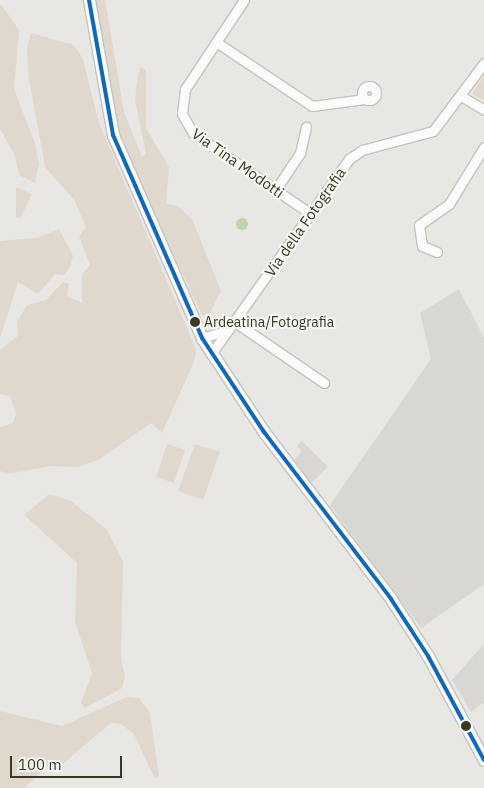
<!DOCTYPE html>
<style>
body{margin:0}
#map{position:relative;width:484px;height:788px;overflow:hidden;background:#e8e7e3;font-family:"IBM Plex Sans",sans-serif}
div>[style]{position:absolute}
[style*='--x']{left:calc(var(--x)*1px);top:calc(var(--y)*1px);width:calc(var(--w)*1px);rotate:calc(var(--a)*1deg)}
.built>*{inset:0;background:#d9d7d1}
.green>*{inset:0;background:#e0d8cd}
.water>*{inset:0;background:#c1d3a7}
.round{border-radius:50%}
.roads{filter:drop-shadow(1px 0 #c4c3bf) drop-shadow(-1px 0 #c4c3bf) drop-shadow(0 1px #c4c3bf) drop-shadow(0 -1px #c4c3bf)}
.minor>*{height:9px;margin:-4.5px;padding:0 4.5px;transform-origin:4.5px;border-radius:4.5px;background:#fcfbfb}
.minor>.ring{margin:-4.5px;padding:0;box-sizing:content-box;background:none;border:9px solid #fcfbfb;border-radius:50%}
.secondary>*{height:11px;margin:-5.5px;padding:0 5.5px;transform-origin:5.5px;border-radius:5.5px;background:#fcfbfb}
.bus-1>*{height:4px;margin:-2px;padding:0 2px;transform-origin:2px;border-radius:2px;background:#0c69bf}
.dots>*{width:14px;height:14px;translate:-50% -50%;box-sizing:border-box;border:2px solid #f7f5f1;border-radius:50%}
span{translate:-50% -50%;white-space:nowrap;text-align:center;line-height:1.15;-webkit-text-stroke:4.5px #f7f5f1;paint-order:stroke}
.bus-label{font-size:14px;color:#383823}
.left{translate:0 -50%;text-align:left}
.street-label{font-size:15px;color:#383823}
.scale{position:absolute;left:10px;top:756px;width:112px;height:22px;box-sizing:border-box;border:2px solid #383823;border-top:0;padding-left:6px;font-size:15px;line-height:18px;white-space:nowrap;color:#383823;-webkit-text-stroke:4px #f7f5f1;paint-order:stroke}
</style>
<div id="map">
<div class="built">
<div style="clip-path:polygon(459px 289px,484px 338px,484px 584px,421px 628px,330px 505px,431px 359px,420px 313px)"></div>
<div style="clip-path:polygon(302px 441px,328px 467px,311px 483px,294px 459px,302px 452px,297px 446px)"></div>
<div style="clip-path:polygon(484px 644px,484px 702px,471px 712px,452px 680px)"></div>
</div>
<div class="green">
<div style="clip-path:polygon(93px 0,105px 0,124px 112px,142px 157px,146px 154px,135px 100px,138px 75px,141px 67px,146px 70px,146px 128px,169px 167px,166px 204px,178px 206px,192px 219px,221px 291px,209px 315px,202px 315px,122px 146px)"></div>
<div style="clip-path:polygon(0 3px,19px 30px,14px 89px,35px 143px,39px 164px,35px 183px,19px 175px,15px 156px,0 129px)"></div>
<div style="clip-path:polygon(31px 33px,74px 45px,83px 59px,99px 123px,196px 349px,194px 362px,162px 433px,151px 423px,100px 459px,78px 467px,51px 466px,8px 474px,0 471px,0 427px,13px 423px,16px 414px,10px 396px,0 394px,0 350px,18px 336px,17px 322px,27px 305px,46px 300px,63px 282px,69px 284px,67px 296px,82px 303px,82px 274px,90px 265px,79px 237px,86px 226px,74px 200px,45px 167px,29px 79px,27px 48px)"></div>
<div style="clip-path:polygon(484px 76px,484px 100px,472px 94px)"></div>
<div style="clip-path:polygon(16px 187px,32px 194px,20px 219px,16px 217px)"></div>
<div style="clip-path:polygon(59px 229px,73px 256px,70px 267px,64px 275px,55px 274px,38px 294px,18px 282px,0 338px,0 241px,36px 238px)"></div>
<div style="clip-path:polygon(167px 444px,185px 450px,174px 483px,156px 477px)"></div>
<div style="clip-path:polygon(195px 444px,220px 452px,203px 500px,178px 491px)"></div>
<div style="clip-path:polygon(49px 494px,71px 501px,107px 530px,123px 561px,121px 658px,125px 677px,122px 688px,85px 708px,81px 703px,92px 673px,75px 622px,77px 563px,24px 515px)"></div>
<div style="clip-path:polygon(127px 697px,139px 698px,150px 713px,159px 777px,155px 778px,150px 769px,134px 734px,121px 724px,111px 723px,59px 767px,48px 766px,24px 788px,0 788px,0 711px,62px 726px)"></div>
</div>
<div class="water">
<div class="round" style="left:236px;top:218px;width:12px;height:12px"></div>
</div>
<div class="roads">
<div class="minor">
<div style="--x:244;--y:0;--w:107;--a:123.5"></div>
<div style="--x:185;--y:89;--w:25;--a:97"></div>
<div style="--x:182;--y:114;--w:22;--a:60"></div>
<div style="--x:193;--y:133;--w:143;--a:34.5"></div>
<div style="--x:216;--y:42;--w:115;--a:33.7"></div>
<div style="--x:312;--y:106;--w:53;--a:-7.5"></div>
<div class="ring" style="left:362px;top:86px;width:5px;height:5px"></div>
<div style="--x:461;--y:96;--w:27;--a:31"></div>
<div style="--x:276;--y:189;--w:43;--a:-56.3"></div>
<div style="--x:300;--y:153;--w:27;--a:-77"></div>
<div style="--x:437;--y:252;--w:16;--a:-158"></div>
<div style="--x:422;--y:246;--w:21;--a:-98"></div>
<div style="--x:419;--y:225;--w:37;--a:-35"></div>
<div style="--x:449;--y:204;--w:67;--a:-58.4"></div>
<div style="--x:235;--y:322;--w:108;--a:34.4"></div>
<div style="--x:202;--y:338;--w:27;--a:-17"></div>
<div style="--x:211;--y:354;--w:239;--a:-54.7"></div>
<div style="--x:349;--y:159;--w:16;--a:-35"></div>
<div style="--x:362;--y:150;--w:73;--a:-15"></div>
<div style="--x:433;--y:131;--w:85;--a:-53.1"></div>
</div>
<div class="secondary">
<div style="--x:89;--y:0;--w:137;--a:79.9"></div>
<div style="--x:113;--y:135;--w:222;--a:66.3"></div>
<div style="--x:202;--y:338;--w:113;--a:56.6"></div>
<div style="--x:264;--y:432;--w:210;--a:52.7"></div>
<div style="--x:391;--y:599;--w:68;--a:57"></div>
<div style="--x:428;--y:656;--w:118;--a:61.7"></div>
</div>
</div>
<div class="bus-1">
<div style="--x:89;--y:0;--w:137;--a:79.9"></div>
<div style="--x:113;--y:135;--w:222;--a:66.3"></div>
<div style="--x:202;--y:338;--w:113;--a:56.6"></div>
<div style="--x:264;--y:432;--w:210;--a:52.7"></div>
<div style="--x:391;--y:599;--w:68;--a:57"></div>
<div style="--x:428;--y:656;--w:118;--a:61.7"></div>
</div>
<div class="dots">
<div style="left:195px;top:322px;background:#383823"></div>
<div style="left:466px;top:726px;background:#383823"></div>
</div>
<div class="bus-label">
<span class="left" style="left:204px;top:322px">Ardeatina/Fotografia</span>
</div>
<div class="street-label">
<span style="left:238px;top:163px;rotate:35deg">Via Tina Modotti</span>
<span style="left:305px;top:222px;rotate:-55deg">Via della Fotografia</span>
</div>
<div class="scale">100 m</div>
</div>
